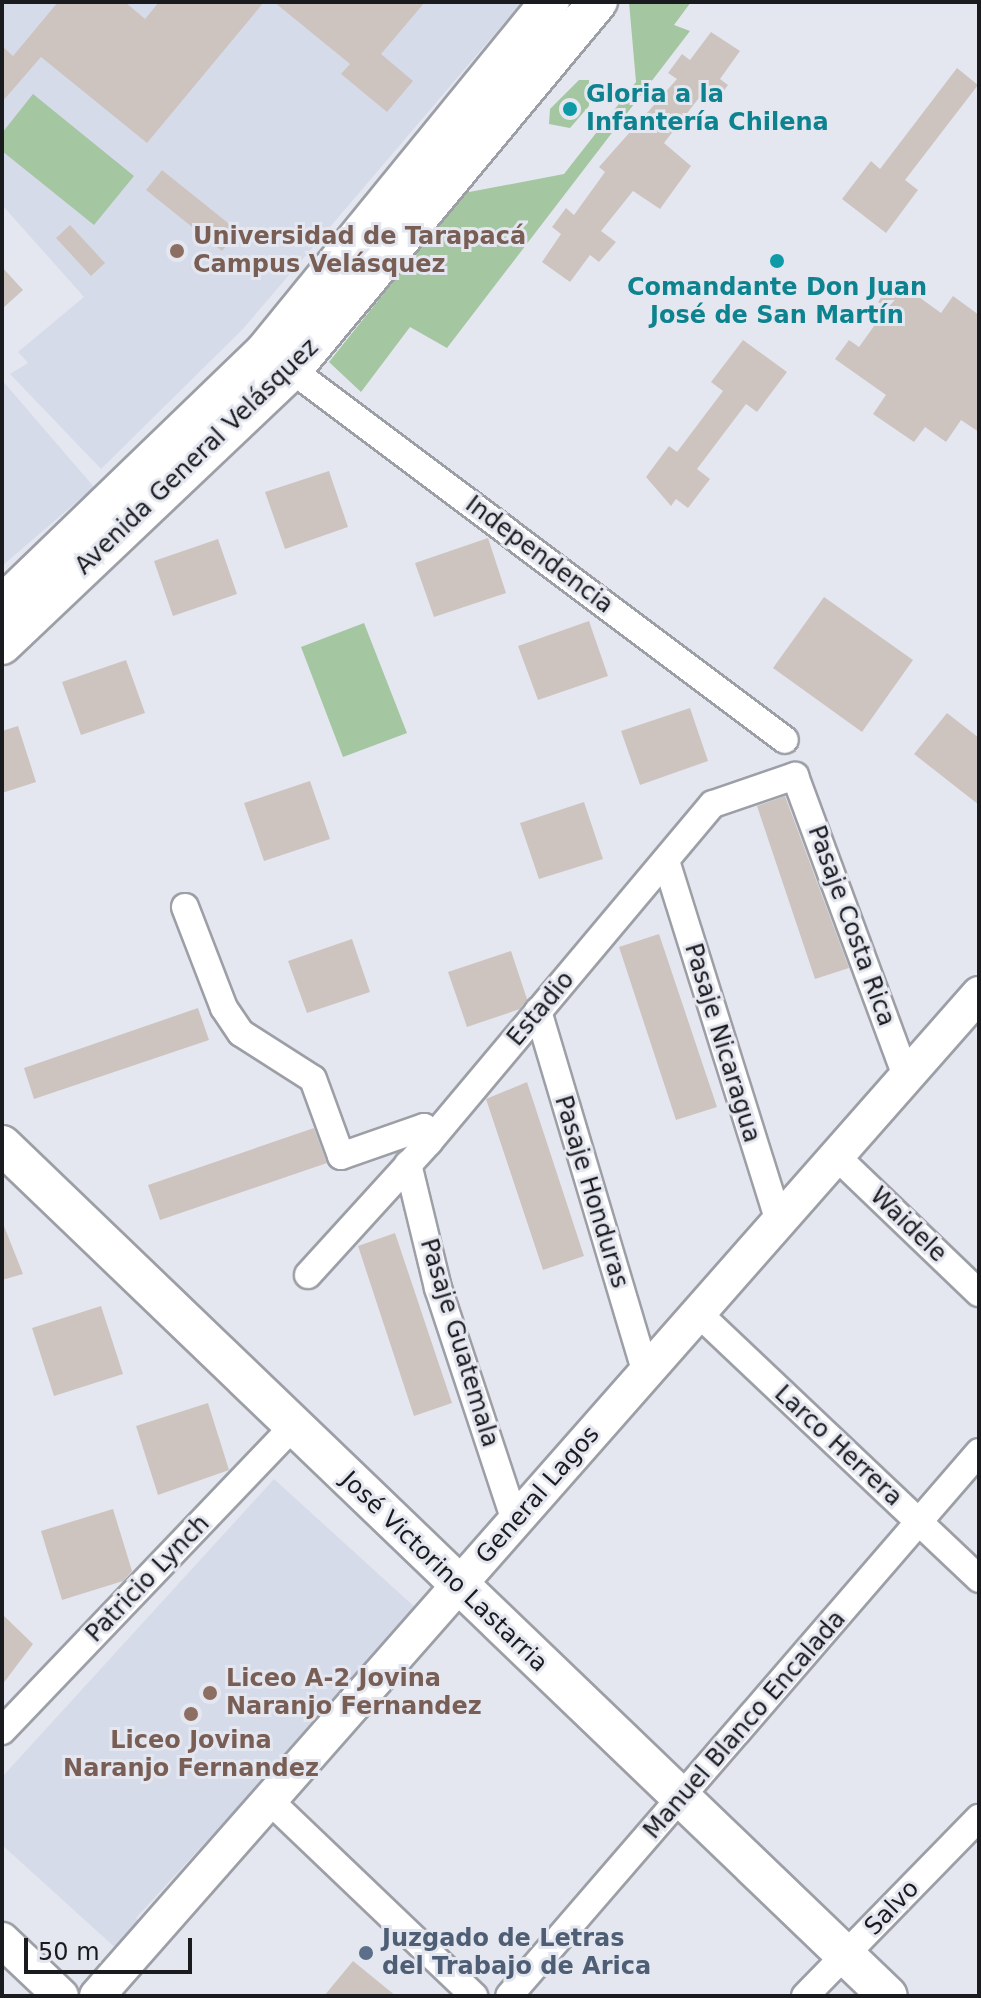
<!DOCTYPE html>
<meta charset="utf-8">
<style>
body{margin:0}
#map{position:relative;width:981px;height:1998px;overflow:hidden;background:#e5e7f0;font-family:"DejaVu Sans",sans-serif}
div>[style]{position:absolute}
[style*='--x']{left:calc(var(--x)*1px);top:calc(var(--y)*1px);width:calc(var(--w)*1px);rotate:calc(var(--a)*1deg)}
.built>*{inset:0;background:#d6dbea}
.green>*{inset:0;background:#a4c6a0}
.building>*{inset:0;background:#cdc4c0}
.roads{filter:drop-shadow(2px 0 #9d9fa7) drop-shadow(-2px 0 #9d9fa7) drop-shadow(0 2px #9d9fa7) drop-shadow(0 -2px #9d9fa7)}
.minor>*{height:26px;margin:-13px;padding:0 13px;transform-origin:13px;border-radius:13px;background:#fff}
.tertiary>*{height:34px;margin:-17px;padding:0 17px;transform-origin:17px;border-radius:17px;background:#fff}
.secondary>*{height:38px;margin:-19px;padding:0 19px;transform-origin:19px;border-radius:19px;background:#fff}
.dots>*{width:22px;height:22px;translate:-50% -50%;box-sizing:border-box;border:4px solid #e5e7f0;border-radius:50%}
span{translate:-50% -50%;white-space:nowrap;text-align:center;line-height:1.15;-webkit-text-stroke:6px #e5e7f0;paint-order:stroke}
.culture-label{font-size:24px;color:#0d838f;font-weight:700}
.left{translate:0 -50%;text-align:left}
.education-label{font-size:24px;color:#785e54;font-weight:700}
.street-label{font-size:24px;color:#1a1b1e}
.service-label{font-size:24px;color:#4e5e75;font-weight:700}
.frame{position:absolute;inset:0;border:4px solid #1a1b1e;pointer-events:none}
.scale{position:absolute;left:24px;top:1938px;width:168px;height:36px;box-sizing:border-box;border:4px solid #1a1b1e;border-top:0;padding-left:10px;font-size:24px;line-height:28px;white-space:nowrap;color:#1a1b1e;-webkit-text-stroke:6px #e5e7f0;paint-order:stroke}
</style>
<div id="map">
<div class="built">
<div style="clip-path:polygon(2px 2px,522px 2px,243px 329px,101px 469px,10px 374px,28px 363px,18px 352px,84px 297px,2px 205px)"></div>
<div style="clip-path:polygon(2px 380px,94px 487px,2px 566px)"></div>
<div style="clip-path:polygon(274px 1479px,418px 1610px,136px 1918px,143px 1926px,120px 1952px,2px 1845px,2px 1777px)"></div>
</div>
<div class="green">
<div style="clip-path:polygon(629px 2px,691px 2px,674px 25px,690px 31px,447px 348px,410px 327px,361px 392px,329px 362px,464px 193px,564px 174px,636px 82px)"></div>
<div style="clip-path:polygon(579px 80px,589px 80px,589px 106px,570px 128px,549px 124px,550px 109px)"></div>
<div style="clip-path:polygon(33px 94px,134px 176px,94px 225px,2px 151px,2px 133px)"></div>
<div style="clip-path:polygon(364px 623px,407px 733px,343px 757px,301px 647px)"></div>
</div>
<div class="building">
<div style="clip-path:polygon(58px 2px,125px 2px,145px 19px,159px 2px,264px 2px,147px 143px,41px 57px,2px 102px,2px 46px,13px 56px)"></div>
<div style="clip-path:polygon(274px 2px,425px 2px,381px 54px,413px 81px,387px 112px,341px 74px,350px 64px)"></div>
<div style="clip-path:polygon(711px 32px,740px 51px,720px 79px,728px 85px,714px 104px,702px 94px,664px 143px,691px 166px,660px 209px,633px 191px,601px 231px,616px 242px,599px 262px,590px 255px,570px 282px,542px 262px,561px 234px,552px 227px,566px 208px,574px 215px,605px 172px,599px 167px,677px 79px,668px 73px,682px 54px,690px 60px)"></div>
<div style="clip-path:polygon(957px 68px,978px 85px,905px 180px,918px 190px,886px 233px,842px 199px,871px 161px,880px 169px)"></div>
<div style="clip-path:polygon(162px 170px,238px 231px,222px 251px,146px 190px)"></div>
<div style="clip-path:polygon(70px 225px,105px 263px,91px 276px,56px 238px)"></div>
<div style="clip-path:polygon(2px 267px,23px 290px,2px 309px)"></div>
<div style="clip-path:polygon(894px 279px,941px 313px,953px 296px,979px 315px,979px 432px,961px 420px,946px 442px,925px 427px,914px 442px,873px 414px,886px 395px,835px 359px,849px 340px,859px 347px,887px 308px,878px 302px)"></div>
<div style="clip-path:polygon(743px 340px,787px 372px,757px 412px,746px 404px,697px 469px,710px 479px,688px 508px,676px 499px,671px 506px,646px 477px,669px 446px,677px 452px,723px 391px,711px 382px)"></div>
<div style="clip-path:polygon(329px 471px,348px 527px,285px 549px,265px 492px)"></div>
<div style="clip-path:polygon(488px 538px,506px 593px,434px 617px,415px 563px)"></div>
<div style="clip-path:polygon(218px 539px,237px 594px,173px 616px,154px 561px)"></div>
<div style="clip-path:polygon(824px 597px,913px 660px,862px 732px,773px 668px)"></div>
<div style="clip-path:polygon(589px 621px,608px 676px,538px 700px,518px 646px)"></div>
<div style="clip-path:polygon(126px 660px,145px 713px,81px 735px,62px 682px)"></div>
<div style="clip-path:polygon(690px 708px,708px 761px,640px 785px,621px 731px)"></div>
<div style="clip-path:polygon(947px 713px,979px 738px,979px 805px,914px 754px)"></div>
<div style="clip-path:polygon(18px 726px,36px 782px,2px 793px,2px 731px)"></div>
<div style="clip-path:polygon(310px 781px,330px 839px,264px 861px,244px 803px)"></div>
<div style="clip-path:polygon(785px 796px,849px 968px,815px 979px,757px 806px)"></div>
<div style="clip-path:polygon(584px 802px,603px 859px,539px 879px,520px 823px)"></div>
<div style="clip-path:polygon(659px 934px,717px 1107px,676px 1120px,619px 947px)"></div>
<div style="clip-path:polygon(352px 939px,370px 992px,307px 1013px,288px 961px)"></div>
<div style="clip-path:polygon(511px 951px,527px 999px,520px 1009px,467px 1027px,448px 972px)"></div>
<div style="clip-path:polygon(198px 1008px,209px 1040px,34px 1099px,24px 1068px)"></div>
<div style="clip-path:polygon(527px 1082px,584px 1256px,543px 1270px,486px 1099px)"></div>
<div style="clip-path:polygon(314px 1128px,327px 1163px,160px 1220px,148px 1185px)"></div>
<div style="clip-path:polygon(2px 1221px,23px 1274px,2px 1280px)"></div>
<div style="clip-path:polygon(395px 1233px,452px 1403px,414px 1416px,358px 1246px)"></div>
<div style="clip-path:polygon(101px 1306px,123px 1374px,54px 1396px,32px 1328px)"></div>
<div style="clip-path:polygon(208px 1403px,229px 1470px,158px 1495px,136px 1426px)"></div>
<div style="clip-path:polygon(113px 1509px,132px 1571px,123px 1581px,62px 1600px,41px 1531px)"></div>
<div style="clip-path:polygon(2px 1614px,33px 1644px,2px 1685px)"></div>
<div style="clip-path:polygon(353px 1961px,396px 1996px,324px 1996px)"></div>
</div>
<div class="roads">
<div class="minor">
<div style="--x:292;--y:370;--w:616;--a:36.89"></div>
<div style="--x:667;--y:864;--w:374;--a:72.6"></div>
<div style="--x:185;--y:907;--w:108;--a:68.9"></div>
<div style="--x:224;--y:1008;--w:30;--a:56"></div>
<div style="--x:241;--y:1033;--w:85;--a:32.6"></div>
<div style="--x:313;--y:1079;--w:82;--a:70"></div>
<div style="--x:341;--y:1156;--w:88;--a:-19.3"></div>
<div style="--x:424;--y:1127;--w:16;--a:72"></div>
<div style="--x:538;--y:1011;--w:378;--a:73.4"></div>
<div style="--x:836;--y:1156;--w:198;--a:43.8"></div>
<div style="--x:408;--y:1164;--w:128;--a:76.4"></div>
<div style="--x:438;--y:1288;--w:245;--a:71.7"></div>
<div style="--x:308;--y:1275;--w:180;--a:-47.7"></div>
<div style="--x:429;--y:1142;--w:441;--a:-50"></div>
<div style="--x:713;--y:804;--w:87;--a:-18.9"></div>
<div style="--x:795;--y:776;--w:320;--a:69.7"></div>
<div style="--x:698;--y:1313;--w:387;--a:43.4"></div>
<div style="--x:2;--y:1731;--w:422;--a:-46.3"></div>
<div style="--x:269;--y:1800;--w:284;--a:43.7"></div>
<div style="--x:509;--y:1996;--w:719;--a:-49.17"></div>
<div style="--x:805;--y:1996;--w:249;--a:-45.7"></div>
</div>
<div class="tertiary">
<div style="--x:2;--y:1940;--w:81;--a:43.5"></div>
<div style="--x:97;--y:1996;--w:1335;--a:-48.64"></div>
</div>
<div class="secondary">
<div style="--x:2;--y:605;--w:366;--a:-44"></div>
<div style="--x:265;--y:351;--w:451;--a:-50.8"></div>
<div style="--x:2;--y:645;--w:400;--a:-43.5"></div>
<div style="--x:292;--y:370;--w:479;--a:-50.3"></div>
<div style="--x:2;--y:1145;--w:1228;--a:43.85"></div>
</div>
</div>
<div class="dots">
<div style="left:570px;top:109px;background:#0f9aa8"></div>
<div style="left:177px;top:251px;background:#8d6e63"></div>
<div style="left:777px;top:261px;background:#0f9aa8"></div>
<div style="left:210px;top:1693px;background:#8d6e63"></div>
<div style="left:191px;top:1714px;background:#8d6e63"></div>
<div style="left:366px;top:1953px;background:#5c6f8a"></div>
</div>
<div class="culture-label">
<span class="left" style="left:586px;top:109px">Gloria a la<br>Infantería Chilena</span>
<span style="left:777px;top:302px">Comandante Don Juan<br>José de San Martín</span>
</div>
<div class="education-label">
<span class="left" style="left:193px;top:251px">Universidad de Tarapacá<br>Campus Velásquez</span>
<span class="left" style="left:226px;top:1693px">Liceo A-2 Jovina<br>Naranjo Fernandez</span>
<span style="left:191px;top:1755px">Liceo Jovina<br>Naranjo Fernandez</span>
</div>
<div class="street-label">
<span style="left:197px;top:457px;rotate:-44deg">Avenida General Velásquez</span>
<span style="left:539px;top:555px;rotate:37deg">Independencia</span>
<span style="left:851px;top:926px;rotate:70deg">Pasaje Costa Rica</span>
<span style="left:541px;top:1009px;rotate:-50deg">Estadio</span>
<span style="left:722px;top:1043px;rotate:73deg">Pasaje Nicaragua</span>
<span style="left:591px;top:1192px;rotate:73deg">Pasaje Honduras</span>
<span style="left:908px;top:1225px;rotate:44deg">Waidele</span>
<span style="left:459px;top:1343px;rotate:73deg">Pasaje Guatemala</span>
<span style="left:838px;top:1446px;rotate:43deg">Larco Herrera</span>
<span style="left:538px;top:1495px;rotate:-49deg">General Lagos</span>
<span style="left:444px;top:1572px;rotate:44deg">José Victorino Lastarria</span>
<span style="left:148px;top:1579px;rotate:-46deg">Patricio Lynch</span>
<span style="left:745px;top:1725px;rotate:-49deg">Manuel Blanco Encalada</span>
<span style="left:892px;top:1908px;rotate:-46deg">Salvo</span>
</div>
<div class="service-label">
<span class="left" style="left:382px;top:1953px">Juzgado de Letras<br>del Trabajo de Arica</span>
</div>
<div class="frame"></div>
<div class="scale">50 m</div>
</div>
